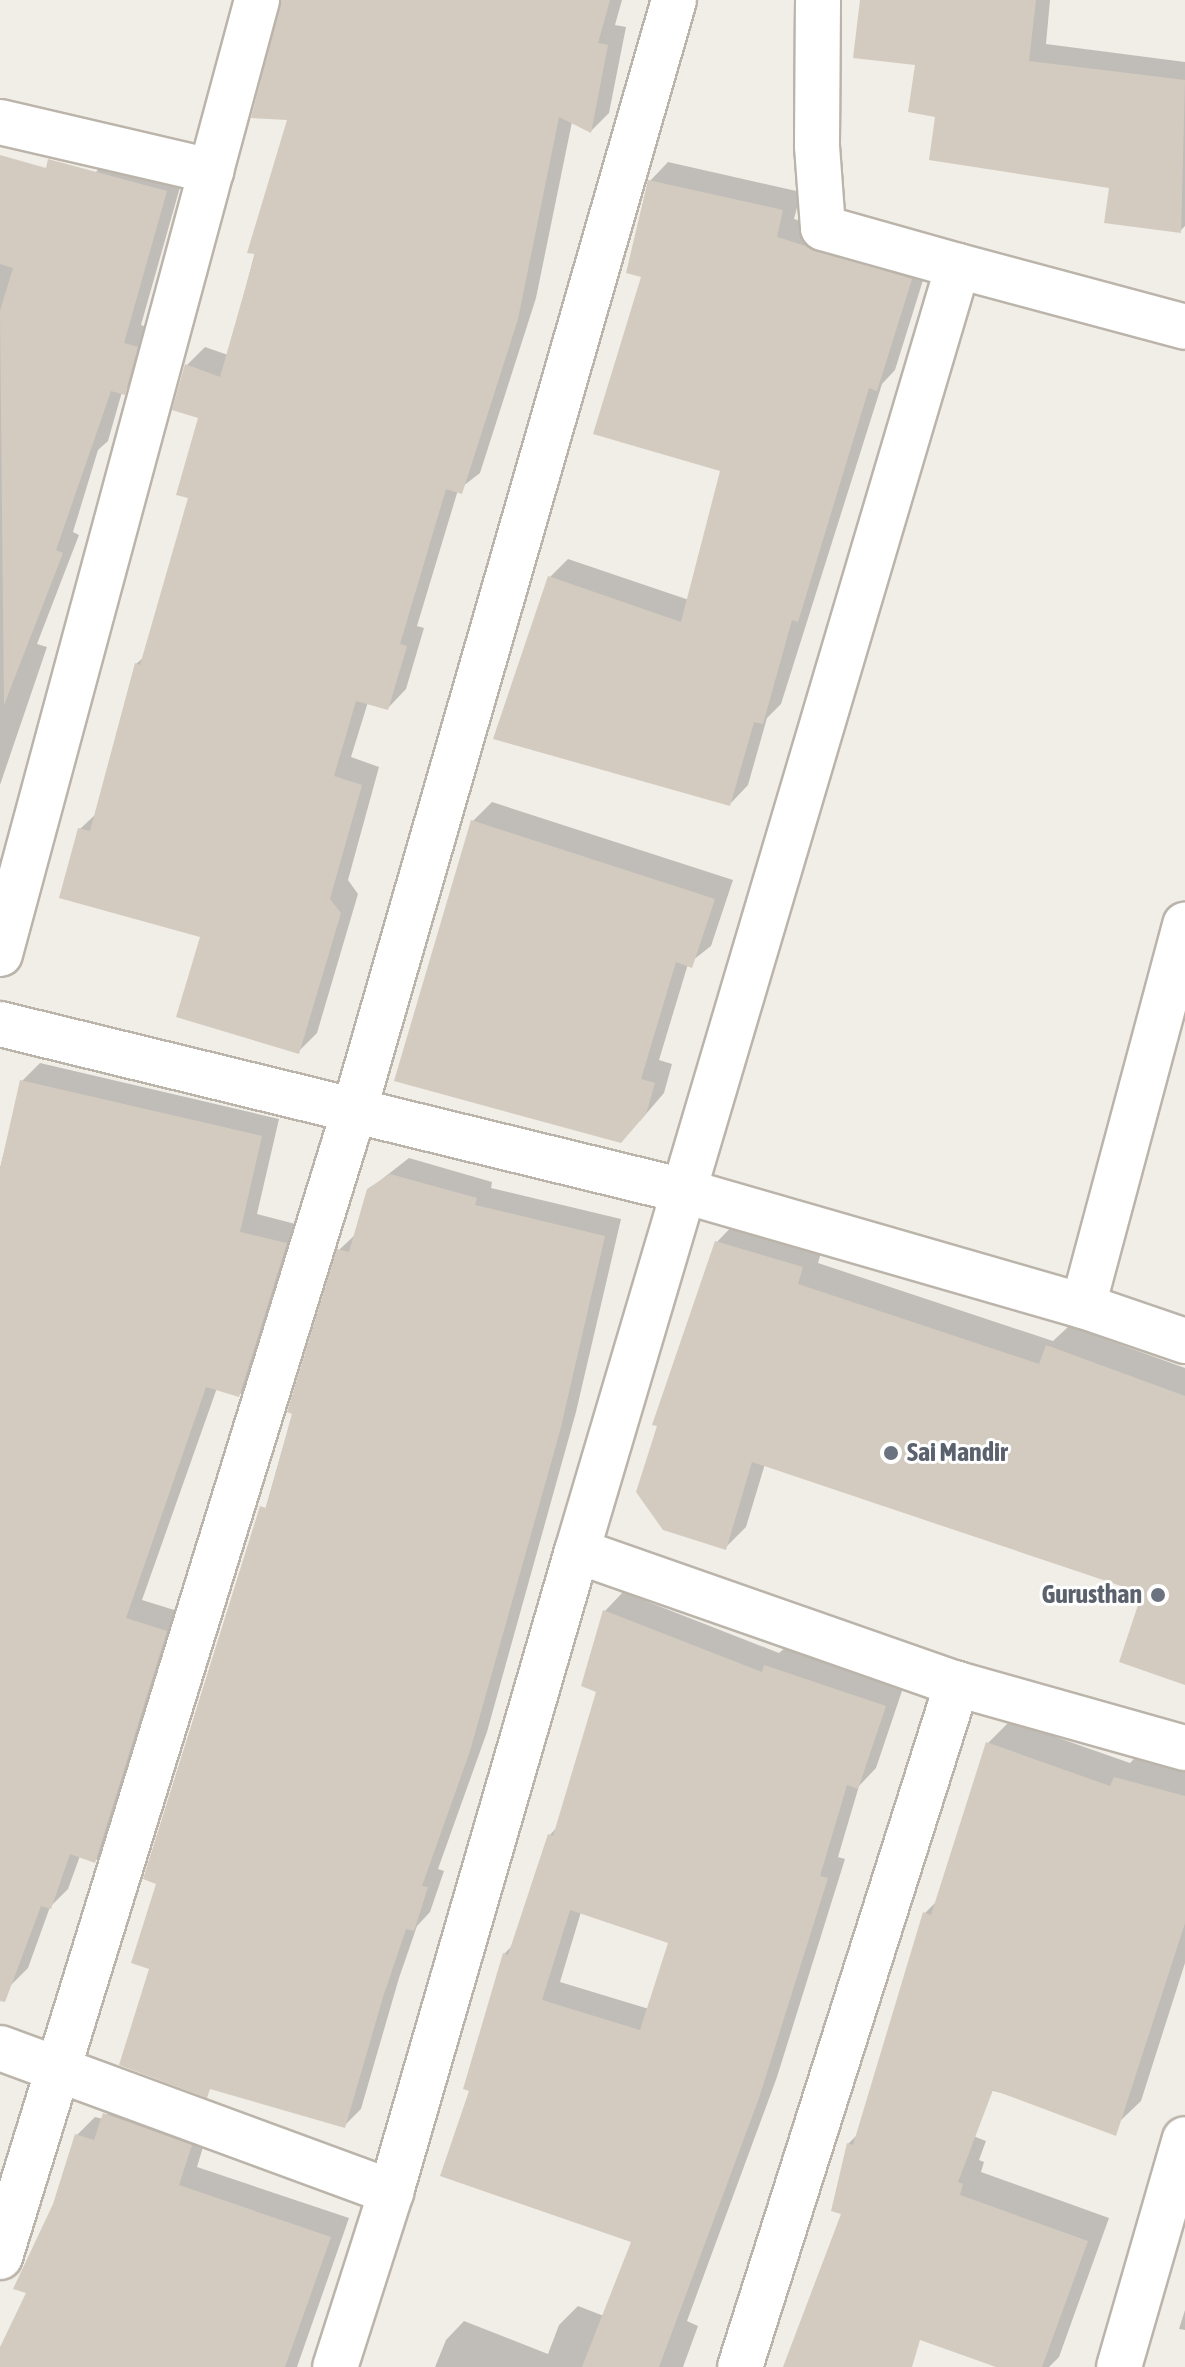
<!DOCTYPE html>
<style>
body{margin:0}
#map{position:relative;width:1185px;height:2367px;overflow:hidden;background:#f1ede7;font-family:"Asap Condensed",sans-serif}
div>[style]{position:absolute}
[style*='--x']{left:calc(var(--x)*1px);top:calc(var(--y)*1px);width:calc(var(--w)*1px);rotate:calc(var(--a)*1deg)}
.shadow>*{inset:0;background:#0003}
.building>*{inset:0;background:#d4cbc0}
.roads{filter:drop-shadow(2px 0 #bbb4aa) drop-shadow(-2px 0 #bbb4aa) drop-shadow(0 2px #bbb4aa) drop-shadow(0 -2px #bbb4aa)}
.street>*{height:44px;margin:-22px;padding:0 22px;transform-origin:22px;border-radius:22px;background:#fff}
.dots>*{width:22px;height:22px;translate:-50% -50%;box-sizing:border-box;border:4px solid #fff;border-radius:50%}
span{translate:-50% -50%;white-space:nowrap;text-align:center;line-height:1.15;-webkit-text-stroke:6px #fff;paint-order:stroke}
.worship-label{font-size:26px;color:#5b616d;font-weight:700}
.left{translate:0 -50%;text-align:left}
.right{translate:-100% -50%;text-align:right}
</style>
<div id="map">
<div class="shadow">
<div style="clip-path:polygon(282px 0,622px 0,615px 25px,626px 27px,609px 113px,591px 131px,572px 122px,536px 298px,480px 473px,458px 490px,417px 626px,424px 628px,406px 689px,388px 708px,368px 702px,351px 757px,379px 767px,348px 880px,358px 894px,317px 1033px,299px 1051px,202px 936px,80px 829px,97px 813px,136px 664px,144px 657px,190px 497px,201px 417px,187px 365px,205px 347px,228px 355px,290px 119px)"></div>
<div style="clip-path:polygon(862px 0,1050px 0,1046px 44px,1185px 62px,1185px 226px,1180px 231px,1111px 186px,938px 115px,917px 63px)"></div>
<div style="clip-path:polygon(113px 154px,184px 173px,141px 325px,154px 330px,142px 375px,122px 392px,108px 441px,98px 450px,73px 532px,79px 535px,37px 644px,47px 647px,0 785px,0 158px,92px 184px,96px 172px)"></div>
<div style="clip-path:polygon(668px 162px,801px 192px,794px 219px,929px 261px,895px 370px,882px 384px,781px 704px,767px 718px,748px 785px,730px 804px,549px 578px,568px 559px,689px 600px,723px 470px,643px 275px,650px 181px)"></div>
<div style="clip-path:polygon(492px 802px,733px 880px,711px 946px,688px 964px,659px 1060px,672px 1064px,664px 1093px,640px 1121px,473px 821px)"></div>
<div style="clip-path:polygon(40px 1063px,279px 1119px,257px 1214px,303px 1226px,257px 1377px,239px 1395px,217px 1388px,142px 1600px,184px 1613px,113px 1843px,95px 1861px,80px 1856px,68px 1889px,50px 1907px,28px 1968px,10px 1986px,0 1982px,0 1168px,22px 1081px)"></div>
<div style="clip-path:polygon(409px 1158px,492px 1182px,491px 1188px,621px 1219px,576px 1412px,487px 1732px,438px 1869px,444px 1871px,430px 1912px,417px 1926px,399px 1978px,361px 2109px,344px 2126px,152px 1968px,159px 1883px,339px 1250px,357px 1233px,368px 1190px)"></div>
<div style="clip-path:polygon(737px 1221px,823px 1246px,818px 1263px,1053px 1341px,1069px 1326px,1185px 1368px,1185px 1682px,1145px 1592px,765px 1464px,746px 1527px,725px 1548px,717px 1242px)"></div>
<div style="clip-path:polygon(evenodd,623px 1592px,779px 1653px,785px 1648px,903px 1688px,876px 1768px,859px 1786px,838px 1857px,845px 1859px,777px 2077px,687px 2321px,698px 2326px,683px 2367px,435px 2367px,446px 2340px,464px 2321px,548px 2354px,559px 2325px,578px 2306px,604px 2316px,634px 2240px,471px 2090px,504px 1954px,514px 1944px,549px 1836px,557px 1827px,598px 1691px,605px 1611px,623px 1592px,581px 1912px,671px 1941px,649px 2009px,560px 1982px,581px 1912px)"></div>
<div style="clip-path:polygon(1010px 1721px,1130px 1763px,1138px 1755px,1185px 1768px,1185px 1963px,1141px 2101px,1118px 2123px,986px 2089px,973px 2136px,986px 2141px,979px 2160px,984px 2162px,981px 2172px,1109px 2218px,1059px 2357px,1049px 2367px,1002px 2367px,843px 2213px,848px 2144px,859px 2133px,925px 1913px,938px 1900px,988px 1743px)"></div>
<div style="clip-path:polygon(124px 2095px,209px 2127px,197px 2167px,349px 2218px,297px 2367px,0 2367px,0 2351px,29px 2292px,77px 2135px,95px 2117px,103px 2119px)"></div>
<div style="clip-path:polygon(1185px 2310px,1185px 2330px,1179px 2329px)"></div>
</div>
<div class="building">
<div style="clip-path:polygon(281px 0,610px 0,598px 43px,608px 45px,591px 133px,559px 117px,518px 319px,462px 494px,446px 489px,400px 644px,407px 646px,388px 710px,356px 701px,334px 776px,362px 785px,330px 899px,341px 913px,299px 1054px,176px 1017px,200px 937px,59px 898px,78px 828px,90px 831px,135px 663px,140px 665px,188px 498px,176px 495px,198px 418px,172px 410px,185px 364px,220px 377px,255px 254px,247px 253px,287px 120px,251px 118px)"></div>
<div style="clip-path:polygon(860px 0,1036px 0,1029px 61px,1185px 80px,1181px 233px,1104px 223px,1109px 188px,929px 160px,935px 117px,908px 112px,915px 65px,853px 58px)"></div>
<div style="clip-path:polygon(0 155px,46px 168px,48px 159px,167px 191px,124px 343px,138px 347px,125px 395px,111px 391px,56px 550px,63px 553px,4px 705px,0 311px,13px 268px,0 264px)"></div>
<div style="clip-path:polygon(648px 180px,783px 210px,777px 237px,912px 279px,877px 391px,869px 388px,798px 622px,792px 620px,763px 724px,754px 722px,730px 806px,493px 739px,548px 576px,681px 622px,720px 471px,593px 434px,641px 277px,626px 273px)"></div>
<div style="clip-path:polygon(471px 820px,715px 899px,692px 968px,676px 962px,641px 1079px,655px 1083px,646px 1114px,621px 1143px,394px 1081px)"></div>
<div style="clip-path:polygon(20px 1080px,262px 1136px,240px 1232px,287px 1243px,239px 1397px,206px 1387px,126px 1618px,167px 1631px,95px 1863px,70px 1854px,51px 1909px,41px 1906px,5px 2002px,0 2001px,0 1169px)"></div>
<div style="clip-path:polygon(390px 1174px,477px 1198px,475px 1205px,605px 1236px,560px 1431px,470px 1751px,422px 1886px,428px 1887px,414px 1931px,406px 1929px,383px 1997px,345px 2128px,210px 2089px,207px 2098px,119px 2065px,149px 1969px,131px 1963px,156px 1884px,143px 1879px,260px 1506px,266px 1508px,292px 1414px,287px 1412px,337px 1249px,349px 1252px,367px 1189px)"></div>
<div style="clip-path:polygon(715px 1241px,803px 1267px,798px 1284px,1039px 1364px,1046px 1345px,1185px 1396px,1185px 1685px,1119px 1662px,1142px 1593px,752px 1462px,726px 1550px,663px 1530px,636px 1492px,657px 1426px,652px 1425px)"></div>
<div style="clip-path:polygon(evenodd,603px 1610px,762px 1672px,764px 1665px,886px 1706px,858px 1789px,847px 1785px,820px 1876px,828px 1878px,759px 2098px,659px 2367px,582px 2367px,631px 2242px,440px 2176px,469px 2091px,463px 2089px,503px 1953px,508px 1955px,548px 1834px,553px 1836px,596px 1692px,581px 1686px,603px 1610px,570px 1910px,668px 1943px,640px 2030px,542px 2000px,570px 1910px)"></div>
<div style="clip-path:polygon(986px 1742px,1110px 1786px,1114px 1777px,1185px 1796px,1185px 1923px,1116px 2136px,993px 2090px,958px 2182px,963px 2184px,960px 2195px,1088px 2241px,1042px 2367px,996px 2367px,920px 2340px,912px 2367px,783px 2367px,841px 2214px,831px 2211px,847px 2143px,853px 2145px,923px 1912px,931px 1915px)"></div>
<div style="clip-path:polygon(103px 2113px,192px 2145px,179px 2185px,331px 2237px,285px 2367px,0 2367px,0 2347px,26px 2293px,13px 2289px,53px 2204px,75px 2134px,94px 2140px)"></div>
</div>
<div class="roads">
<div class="street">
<div style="--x:818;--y:0;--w:146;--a:90.4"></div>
<div style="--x:817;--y:146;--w:82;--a:85.8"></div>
<div style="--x:823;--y:228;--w:140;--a:15.7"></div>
<div style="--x:958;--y:266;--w:1340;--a:106.51"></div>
<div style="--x:577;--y:1551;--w:403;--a:19.3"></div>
<div style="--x:957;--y:1684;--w:237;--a:15.7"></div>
<div style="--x:0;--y:122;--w:217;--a:13.1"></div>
<div style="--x:958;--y:266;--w:235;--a:15"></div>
<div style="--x:0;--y:954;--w:988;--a:-74.92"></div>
<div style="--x:0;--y:1024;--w:704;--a:13.72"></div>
<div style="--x:684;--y:1191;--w:415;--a:16.1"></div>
<div style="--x:1083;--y:1306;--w:395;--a:-75"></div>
<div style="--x:1083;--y:1306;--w:108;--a:18.9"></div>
<div style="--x:0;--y:2048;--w:417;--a:20.2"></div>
<div style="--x:391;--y:2192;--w:184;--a:107.7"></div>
<div style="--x:391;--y:2192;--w:667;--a:-73.82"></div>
<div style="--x:0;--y:2257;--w:1199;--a:-72.83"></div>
<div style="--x:354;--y:1111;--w:1156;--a:-73.93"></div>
<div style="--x:740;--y:2367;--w:717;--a:-72.37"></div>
<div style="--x:1119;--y:2367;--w:237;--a:-73.9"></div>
</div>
</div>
<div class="dots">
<div style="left:891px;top:1453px;background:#6b7280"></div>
<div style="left:1158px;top:1595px;background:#6b7280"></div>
</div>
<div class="worship-label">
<span class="left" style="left:907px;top:1453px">Sai Mandir</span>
<span class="right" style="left:1142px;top:1595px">Gurusthan</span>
</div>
</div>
